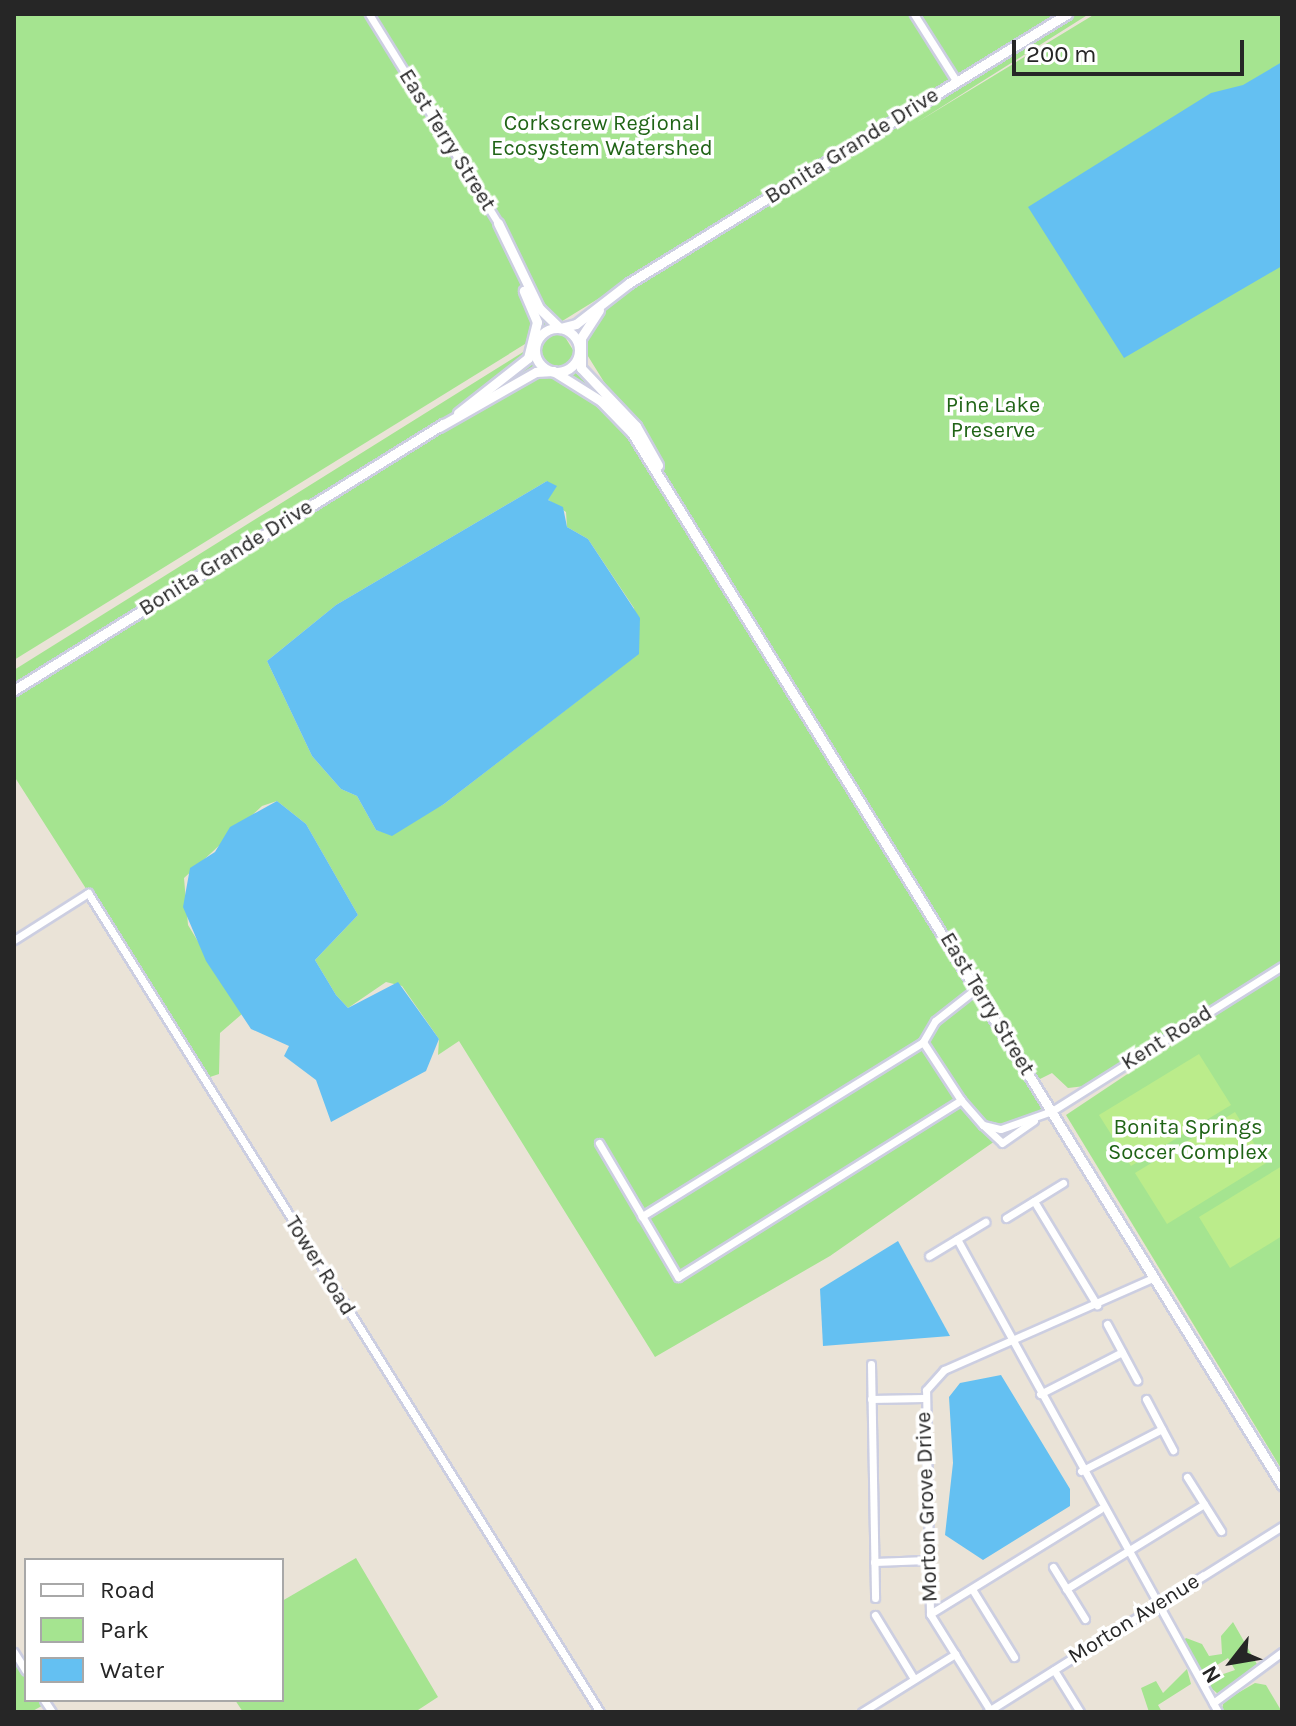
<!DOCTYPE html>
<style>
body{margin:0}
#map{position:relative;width:1296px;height:1726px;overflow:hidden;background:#eae3d7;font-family:Karla,sans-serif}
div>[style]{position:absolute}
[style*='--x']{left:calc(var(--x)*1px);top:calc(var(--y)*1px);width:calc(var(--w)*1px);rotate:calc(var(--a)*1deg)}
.green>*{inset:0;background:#a5e490}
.pitch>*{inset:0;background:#bbec8b}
.water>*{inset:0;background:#64c0f2}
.roads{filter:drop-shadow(2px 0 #cccee1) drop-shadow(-2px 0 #cccee1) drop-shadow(0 2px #cccee1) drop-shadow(0 -2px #cccee1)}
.street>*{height:7px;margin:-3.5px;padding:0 3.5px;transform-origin:3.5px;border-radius:3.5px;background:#fff}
.secondary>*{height:9px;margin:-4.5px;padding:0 4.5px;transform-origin:4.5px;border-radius:4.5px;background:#fff}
.secondary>.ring{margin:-4.5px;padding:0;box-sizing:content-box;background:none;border:9px solid #fff;border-radius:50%}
span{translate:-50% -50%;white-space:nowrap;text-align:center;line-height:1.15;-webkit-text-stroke:7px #fff;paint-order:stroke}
.park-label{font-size:22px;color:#206416}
.street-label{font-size:22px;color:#262626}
.frame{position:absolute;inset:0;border:16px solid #262626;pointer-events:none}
.legend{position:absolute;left:24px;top:1558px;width:260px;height:144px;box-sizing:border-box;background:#fff;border:2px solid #a8a8a8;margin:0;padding:10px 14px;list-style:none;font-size:24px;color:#262626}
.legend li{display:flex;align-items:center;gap:16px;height:40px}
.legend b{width:40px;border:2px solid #a8a8a8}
.north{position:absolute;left:1192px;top:1622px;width:80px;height:80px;-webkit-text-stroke:6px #fff;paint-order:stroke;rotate:239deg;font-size:22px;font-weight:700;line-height:32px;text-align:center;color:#262626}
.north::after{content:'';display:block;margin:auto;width:28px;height:36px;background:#262626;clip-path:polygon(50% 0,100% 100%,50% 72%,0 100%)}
.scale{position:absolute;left:1012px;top:40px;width:232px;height:36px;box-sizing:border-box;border:4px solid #262626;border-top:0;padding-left:10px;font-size:24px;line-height:28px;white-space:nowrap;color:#262626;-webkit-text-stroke:6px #fff;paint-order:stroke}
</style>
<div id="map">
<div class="green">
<div style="clip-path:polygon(14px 14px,1059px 14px,14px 660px)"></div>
<div style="clip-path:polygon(1075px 14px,1089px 14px,916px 123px,1095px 14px,1282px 14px,1282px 962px,1194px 1021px,1170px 1025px,1168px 1034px,1085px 1086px,1068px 1088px,1052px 1073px,1038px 1080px,568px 324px)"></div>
<div style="clip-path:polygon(evenodd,560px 329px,1044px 1107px,830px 1256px,655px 1357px,459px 1041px,438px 1055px,439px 1039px,402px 986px,386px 982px,348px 1008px,336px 995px,315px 960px,358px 915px,306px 824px,277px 801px,262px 806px,184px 878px,188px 925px,242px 1014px,220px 1033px,219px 1074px,207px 1078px,14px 776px,14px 670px,560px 329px,547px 481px,547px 499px,566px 512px,567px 527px,588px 539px,634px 608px,638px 654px,444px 804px,387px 833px,376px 830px,357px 796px,341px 789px,312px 756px,267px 661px,336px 605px,547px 481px)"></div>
<div style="clip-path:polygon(1282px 971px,1282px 1470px,1066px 1115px)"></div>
<div style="clip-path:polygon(356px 1558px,438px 1697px,415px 1712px,243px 1712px,235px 1700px,282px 1700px,282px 1601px)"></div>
<div style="clip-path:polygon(1233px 1622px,1258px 1666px,1218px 1694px,1203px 1681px,1235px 1670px,1228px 1658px,1200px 1676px,1180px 1644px,1186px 1638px,1202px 1644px,1209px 1656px,1222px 1654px,1221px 1636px)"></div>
<div style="clip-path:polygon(14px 1649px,26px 1669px,26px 1700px,47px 1703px,31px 1712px,14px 1712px)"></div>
<div style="clip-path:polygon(1187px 1669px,1191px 1684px,1158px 1705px,1162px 1712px,1149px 1712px,1141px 1688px,1156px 1681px,1163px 1693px)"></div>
<div style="clip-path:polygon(1255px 1683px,1266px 1685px,1282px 1712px,1221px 1712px,1224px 1701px)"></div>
</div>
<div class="pitch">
<div style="clip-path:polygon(1199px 1054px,1231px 1105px,1131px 1166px,1099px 1115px)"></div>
<div style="clip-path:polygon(1235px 1112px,1266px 1163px,1167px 1224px,1135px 1173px)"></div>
<div style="clip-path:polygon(1282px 1166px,1282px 1236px,1230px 1268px,1199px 1217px)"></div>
</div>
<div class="water">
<div style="clip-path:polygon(1282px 62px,1282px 266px,1124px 358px,1028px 207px,1211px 93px,1243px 85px)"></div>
<div style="clip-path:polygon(547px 481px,557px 486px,548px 500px,563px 507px,567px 527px,588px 539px,640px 618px,639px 654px,444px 804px,392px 836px,376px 830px,357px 796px,341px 789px,312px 756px,267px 661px,336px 605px)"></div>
<div style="clip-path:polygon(277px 801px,306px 824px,358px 915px,315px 960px,336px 995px,348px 1008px,398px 982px,439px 1039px,426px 1071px,331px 1122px,316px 1080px,284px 1056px,289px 1046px,251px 1029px,206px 961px,183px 907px,190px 868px,215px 852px,230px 827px)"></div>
<div style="clip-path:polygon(898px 1241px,950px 1336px,823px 1346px,820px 1289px)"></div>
<div style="clip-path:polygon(1001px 1375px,1070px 1489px,1070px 1506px,983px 1560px,945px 1535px,953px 1463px,949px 1397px,960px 1383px)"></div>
</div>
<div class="roads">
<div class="street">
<div style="--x:369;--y:14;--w:246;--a:58.3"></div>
<div style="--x:914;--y:14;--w:80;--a:57.7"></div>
<div style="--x:14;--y:940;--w:88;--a:-32.4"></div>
<div style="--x:88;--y:893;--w:966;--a:57.99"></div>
<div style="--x:977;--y:988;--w:53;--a:141.8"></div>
<div style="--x:935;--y:1021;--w:24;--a:120"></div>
<div style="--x:923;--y:1042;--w:69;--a:56.8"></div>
<div style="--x:961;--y:1100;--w:33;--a:49"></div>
<div style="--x:983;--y:1125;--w:18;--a:13"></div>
<div style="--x:1001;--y:1129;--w:54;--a:-19.4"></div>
<div style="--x:1052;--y:1111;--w:272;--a:-32.2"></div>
<div style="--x:923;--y:1042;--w:331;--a:148.2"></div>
<div style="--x:642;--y:1216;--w:71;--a:59.5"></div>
<div style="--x:678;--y:1277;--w:334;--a:-32"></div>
<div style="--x:983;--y:1125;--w:26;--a:43"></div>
<div style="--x:1002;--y:1143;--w:39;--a:-35"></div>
<div style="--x:599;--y:1143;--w:85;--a:59.5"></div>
<div style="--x:1034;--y:1201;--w:122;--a:58.8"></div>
<div style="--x:1006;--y:1218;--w:67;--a:-31.6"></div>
<div style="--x:957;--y:1239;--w:540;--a:61.11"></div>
<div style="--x:929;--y:1256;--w:66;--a:-31.3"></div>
<div style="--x:1107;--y:1324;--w:64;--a:61.8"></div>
<div style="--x:871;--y:1364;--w:234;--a:89"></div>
<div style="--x:1040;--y:1394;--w:92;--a:-27.1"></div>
<div style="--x:871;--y:1399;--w:53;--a:-1.1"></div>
<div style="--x:1146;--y:1399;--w:58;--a:62.1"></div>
<div style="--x:1081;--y:1471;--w:91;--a:-27.4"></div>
<div style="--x:1187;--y:1477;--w:64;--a:57.8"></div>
<div style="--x:874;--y:1562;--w:53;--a:-2.2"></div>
<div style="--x:1053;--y:1567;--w:61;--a:58.4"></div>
<div style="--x:972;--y:1589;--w:80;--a:58.3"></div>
<div style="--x:1066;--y:1589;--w:162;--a:-31.6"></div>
<div style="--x:930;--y:1614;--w:200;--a:-31.7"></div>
<div style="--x:875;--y:1615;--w:75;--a:58.6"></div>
<div style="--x:14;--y:1652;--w:22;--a:58"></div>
<div style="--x:1054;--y:1670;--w:49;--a:58.2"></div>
<div style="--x:44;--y:1700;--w:14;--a:56"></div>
<div style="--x:1213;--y:1703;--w:86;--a:-36.5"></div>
<div style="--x:990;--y:1710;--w:113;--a:-122"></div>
<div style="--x:930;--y:1614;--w:224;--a:-91"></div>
<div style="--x:926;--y:1390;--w:27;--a:-48"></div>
<div style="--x:944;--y:1370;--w:228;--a:-23.8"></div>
<div style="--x:862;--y:1712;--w:110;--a:-31.9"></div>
<div style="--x:987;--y:1712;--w:349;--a:-32.2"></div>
</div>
<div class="secondary">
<div style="--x:498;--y:223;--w:94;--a:64.2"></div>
<div style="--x:539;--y:308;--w:29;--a:44"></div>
<div style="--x:560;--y:328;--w:16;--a:-14"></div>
<div style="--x:576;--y:324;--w:67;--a:-37.7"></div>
<div style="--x:629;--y:283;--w:514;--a:-31.56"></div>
<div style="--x:599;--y:310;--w:33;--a:123"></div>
<div style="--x:581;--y:338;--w:30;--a:90"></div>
<div style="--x:581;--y:368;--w:80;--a:46.5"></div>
<div style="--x:636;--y:426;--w:45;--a:60.6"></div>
<div class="ring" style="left:535px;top:328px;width:35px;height:35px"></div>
<div style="--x:458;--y:413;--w:89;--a:-38.2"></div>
<div style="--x:528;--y:358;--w:37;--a:-76"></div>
<div style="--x:537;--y:322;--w:34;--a:-113"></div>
<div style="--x:439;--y:427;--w:112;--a:-29.6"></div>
<div style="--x:536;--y:372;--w:17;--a:-3"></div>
<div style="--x:553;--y:371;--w:57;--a:32"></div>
<div style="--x:601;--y:401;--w:45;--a:45.9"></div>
<div style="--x:632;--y:433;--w:1237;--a:58.29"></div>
<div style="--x:14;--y:690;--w:505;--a:-31.8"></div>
</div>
</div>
<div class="park-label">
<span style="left:602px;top:136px">Corkscrew Regional<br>Ecosystem Watershed</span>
<span style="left:993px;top:418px">Pine Lake<br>Preserve</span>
<span style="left:1188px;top:1140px">Bonita Springs<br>Soccer Complex</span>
</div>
<div class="street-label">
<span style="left:447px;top:140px;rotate:58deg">East Terry Street</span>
<span style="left:852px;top:146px;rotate:-32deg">Bonita Grande Drive</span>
<span style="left:226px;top:558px;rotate:-32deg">Bonita Grande Drive</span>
<span style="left:987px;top:1004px;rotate:59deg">East Terry Street</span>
<span style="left:1167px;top:1038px;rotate:-32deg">Kent Road</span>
<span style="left:320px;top:1266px;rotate:58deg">Tower Road</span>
<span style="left:927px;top:1507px;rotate:-92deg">Morton Grove Drive</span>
<span style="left:1134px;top:1619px;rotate:-32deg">Morton Avenue</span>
</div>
<div class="frame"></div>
<ul class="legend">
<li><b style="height:10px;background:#fff"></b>Road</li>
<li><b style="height:22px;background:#a5e490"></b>Park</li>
<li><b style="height:22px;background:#64c0f2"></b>Water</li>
</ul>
<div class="north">N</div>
<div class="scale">200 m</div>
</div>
